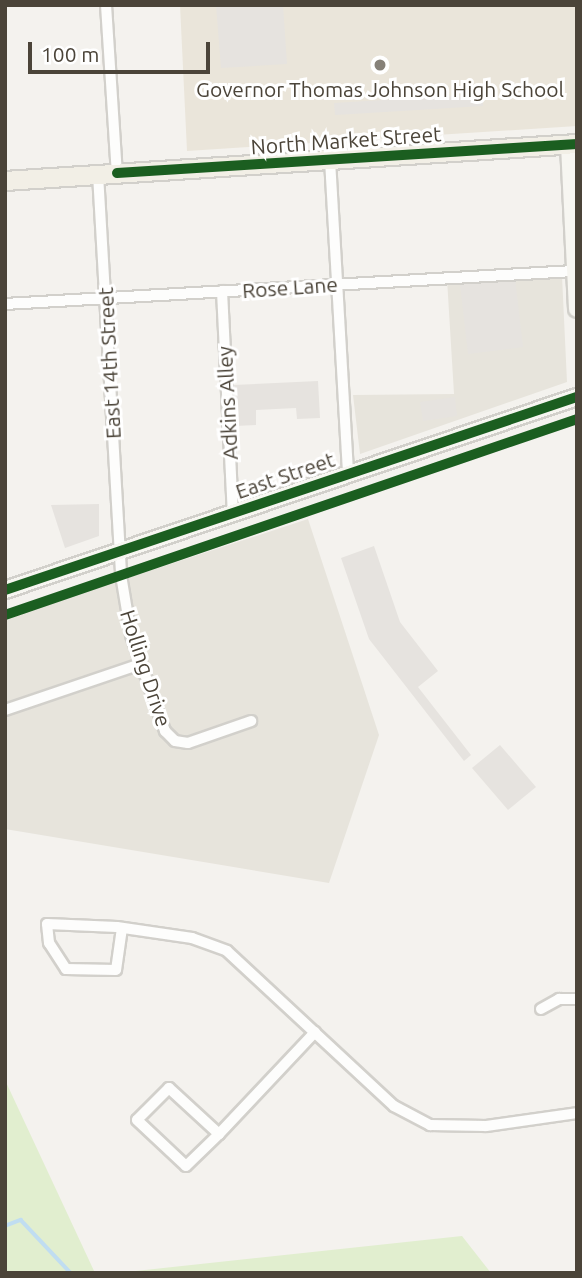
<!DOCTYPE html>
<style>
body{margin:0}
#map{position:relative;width:582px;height:1278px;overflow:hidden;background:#f4f2ee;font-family:Ubuntu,sans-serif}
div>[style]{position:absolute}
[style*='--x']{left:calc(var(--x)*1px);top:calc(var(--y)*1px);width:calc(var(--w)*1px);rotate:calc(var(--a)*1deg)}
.residential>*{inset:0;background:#e7e4dc}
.education>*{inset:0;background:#eae5da}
.green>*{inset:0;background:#e1eecf}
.parking>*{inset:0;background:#e6e3df}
.stream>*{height:3.5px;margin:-1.75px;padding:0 1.75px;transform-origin:1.75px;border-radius:1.75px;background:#c0ddf1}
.roads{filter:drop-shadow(2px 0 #d2d0cb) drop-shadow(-2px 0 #d2d0cb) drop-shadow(0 2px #d2d0cb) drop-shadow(0 -2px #d2d0cb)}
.street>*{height:10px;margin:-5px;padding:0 5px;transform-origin:5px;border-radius:5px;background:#fdfdfc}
.secondary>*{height:16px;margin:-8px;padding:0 8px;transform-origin:8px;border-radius:8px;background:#f7f6f1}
.primary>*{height:18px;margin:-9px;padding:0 9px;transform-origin:9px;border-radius:9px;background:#f2efe6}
.cycleway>*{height:10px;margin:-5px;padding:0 5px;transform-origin:5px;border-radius:5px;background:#1b5e20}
.dots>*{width:19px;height:19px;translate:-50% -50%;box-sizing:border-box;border:4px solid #fff;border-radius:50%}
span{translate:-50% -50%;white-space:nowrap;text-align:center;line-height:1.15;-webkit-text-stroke:6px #fff;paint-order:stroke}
.poi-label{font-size:21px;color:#4b4439}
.street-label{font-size:21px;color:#4b4439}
.frame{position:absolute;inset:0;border:7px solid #4b4439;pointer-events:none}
.scale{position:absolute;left:28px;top:42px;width:182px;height:32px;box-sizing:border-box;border:4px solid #4b4439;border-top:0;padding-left:9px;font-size:21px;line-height:24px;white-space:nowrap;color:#4b4439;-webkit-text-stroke:5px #fff;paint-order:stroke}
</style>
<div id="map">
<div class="residential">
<div style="clip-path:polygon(562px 276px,567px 382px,360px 454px,353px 395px,454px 394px,447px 279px)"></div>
<div style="clip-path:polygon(308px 519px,379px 735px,329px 883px,5px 829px,5px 618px)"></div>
</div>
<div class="education">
<div style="clip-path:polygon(180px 5px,577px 5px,577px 126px,187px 151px)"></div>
</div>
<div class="green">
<div style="clip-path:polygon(5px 1080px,95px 1273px,5px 1273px)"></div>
<div style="clip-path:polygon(462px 1236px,491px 1273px,117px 1273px)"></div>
</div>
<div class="parking">
<div style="clip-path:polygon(216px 5px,283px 5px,287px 64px,221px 68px)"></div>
<div style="clip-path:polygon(483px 94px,483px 106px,335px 115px,334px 103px)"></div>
<div style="clip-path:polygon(515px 278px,523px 347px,468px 354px,460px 284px)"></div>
<div style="clip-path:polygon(318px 381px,320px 418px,297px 419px,296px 408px,256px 410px,256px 425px,235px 426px,233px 385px)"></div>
<div style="clip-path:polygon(455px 397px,457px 416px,423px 421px,420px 402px)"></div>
<div style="clip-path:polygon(99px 504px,99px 536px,65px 548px,51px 505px)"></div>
<div style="clip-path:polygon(374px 546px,400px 622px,438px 671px,418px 687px,471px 755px,464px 761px,369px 639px,341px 558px)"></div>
<div style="clip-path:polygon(500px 745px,536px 787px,508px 810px,472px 768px)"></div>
</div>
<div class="stream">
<div style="--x:5;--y:1226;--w:17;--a:-21"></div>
<div style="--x:21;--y:1220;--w:73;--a:46.7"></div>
</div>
<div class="roads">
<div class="street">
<div style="--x:106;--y:5;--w:168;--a:86.3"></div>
<div style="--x:330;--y:160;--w:315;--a:86.7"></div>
<div style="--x:98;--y:174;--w:402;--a:86.7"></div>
<div style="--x:121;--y:575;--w:61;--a:80.5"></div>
<div style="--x:131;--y:635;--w:102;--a:70.5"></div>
<div style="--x:165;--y:731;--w:14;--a:45"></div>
<div style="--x:175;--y:741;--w:13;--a:9"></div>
<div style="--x:188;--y:743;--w:67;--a:-19.2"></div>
<div style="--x:222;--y:291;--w:223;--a:87.2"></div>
<div style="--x:5;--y:304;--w:570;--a:-3.32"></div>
<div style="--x:5;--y:710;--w:144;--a:-18.7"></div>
<div style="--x:122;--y:928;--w:42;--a:98.1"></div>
<div style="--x:116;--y:970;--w:50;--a:-178.9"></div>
<div style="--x:66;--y:969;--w:31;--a:-123"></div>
<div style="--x:49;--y:943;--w:19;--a:-96"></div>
<div style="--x:47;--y:924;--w:70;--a:2.5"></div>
<div style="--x:117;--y:927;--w:76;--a:8.3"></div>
<div style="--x:192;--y:938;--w:37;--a:20"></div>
<div style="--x:227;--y:951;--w:228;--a:42.9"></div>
<div style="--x:394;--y:1106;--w:41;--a:27.8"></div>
<div style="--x:430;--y:1125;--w:56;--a:1"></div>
<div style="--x:486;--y:1126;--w:92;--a:-8.1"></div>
<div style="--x:541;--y:1009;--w:21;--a:-29"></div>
<div style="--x:559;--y:999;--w:18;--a:0"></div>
<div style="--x:219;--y:1134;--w:68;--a:-137.4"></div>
<div style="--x:169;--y:1088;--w:45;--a:135"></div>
<div style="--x:137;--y:1120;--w:67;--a:43.2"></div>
<div style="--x:186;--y:1166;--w:46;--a:-44.1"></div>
<div style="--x:219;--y:1134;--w:140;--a:-46.7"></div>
</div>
<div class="secondary">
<div style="--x:569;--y:145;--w:164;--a:87.2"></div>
<div style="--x:5;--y:590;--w:604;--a:-18.65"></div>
</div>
<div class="primary">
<div style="--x:5;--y:181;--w:573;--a:-3.7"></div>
</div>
</div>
<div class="cycleway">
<div style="--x:117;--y:173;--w:461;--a:-3.6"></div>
<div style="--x:5;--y:590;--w:604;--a:-18.65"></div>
<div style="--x:5;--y:615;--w:605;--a:-18.91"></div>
</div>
<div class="dots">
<div style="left:380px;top:65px;background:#868178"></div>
</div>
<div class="poi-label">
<span style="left:380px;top:89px">Governor Thomas Johnson High School</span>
</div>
<div class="street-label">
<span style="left:346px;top:140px;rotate:-4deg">North Market Street</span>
<span style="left:290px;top:287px;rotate:-4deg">Rose Lane</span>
<span style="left:109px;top:363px;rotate:-93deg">East 14th Street</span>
<span style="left:227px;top:403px;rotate:-93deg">Adkins Alley</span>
<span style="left:285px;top:475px;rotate:-19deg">East Street</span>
<span style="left:146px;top:668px;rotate:72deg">Holling Drive</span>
</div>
<div class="frame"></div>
<div class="scale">100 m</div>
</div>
